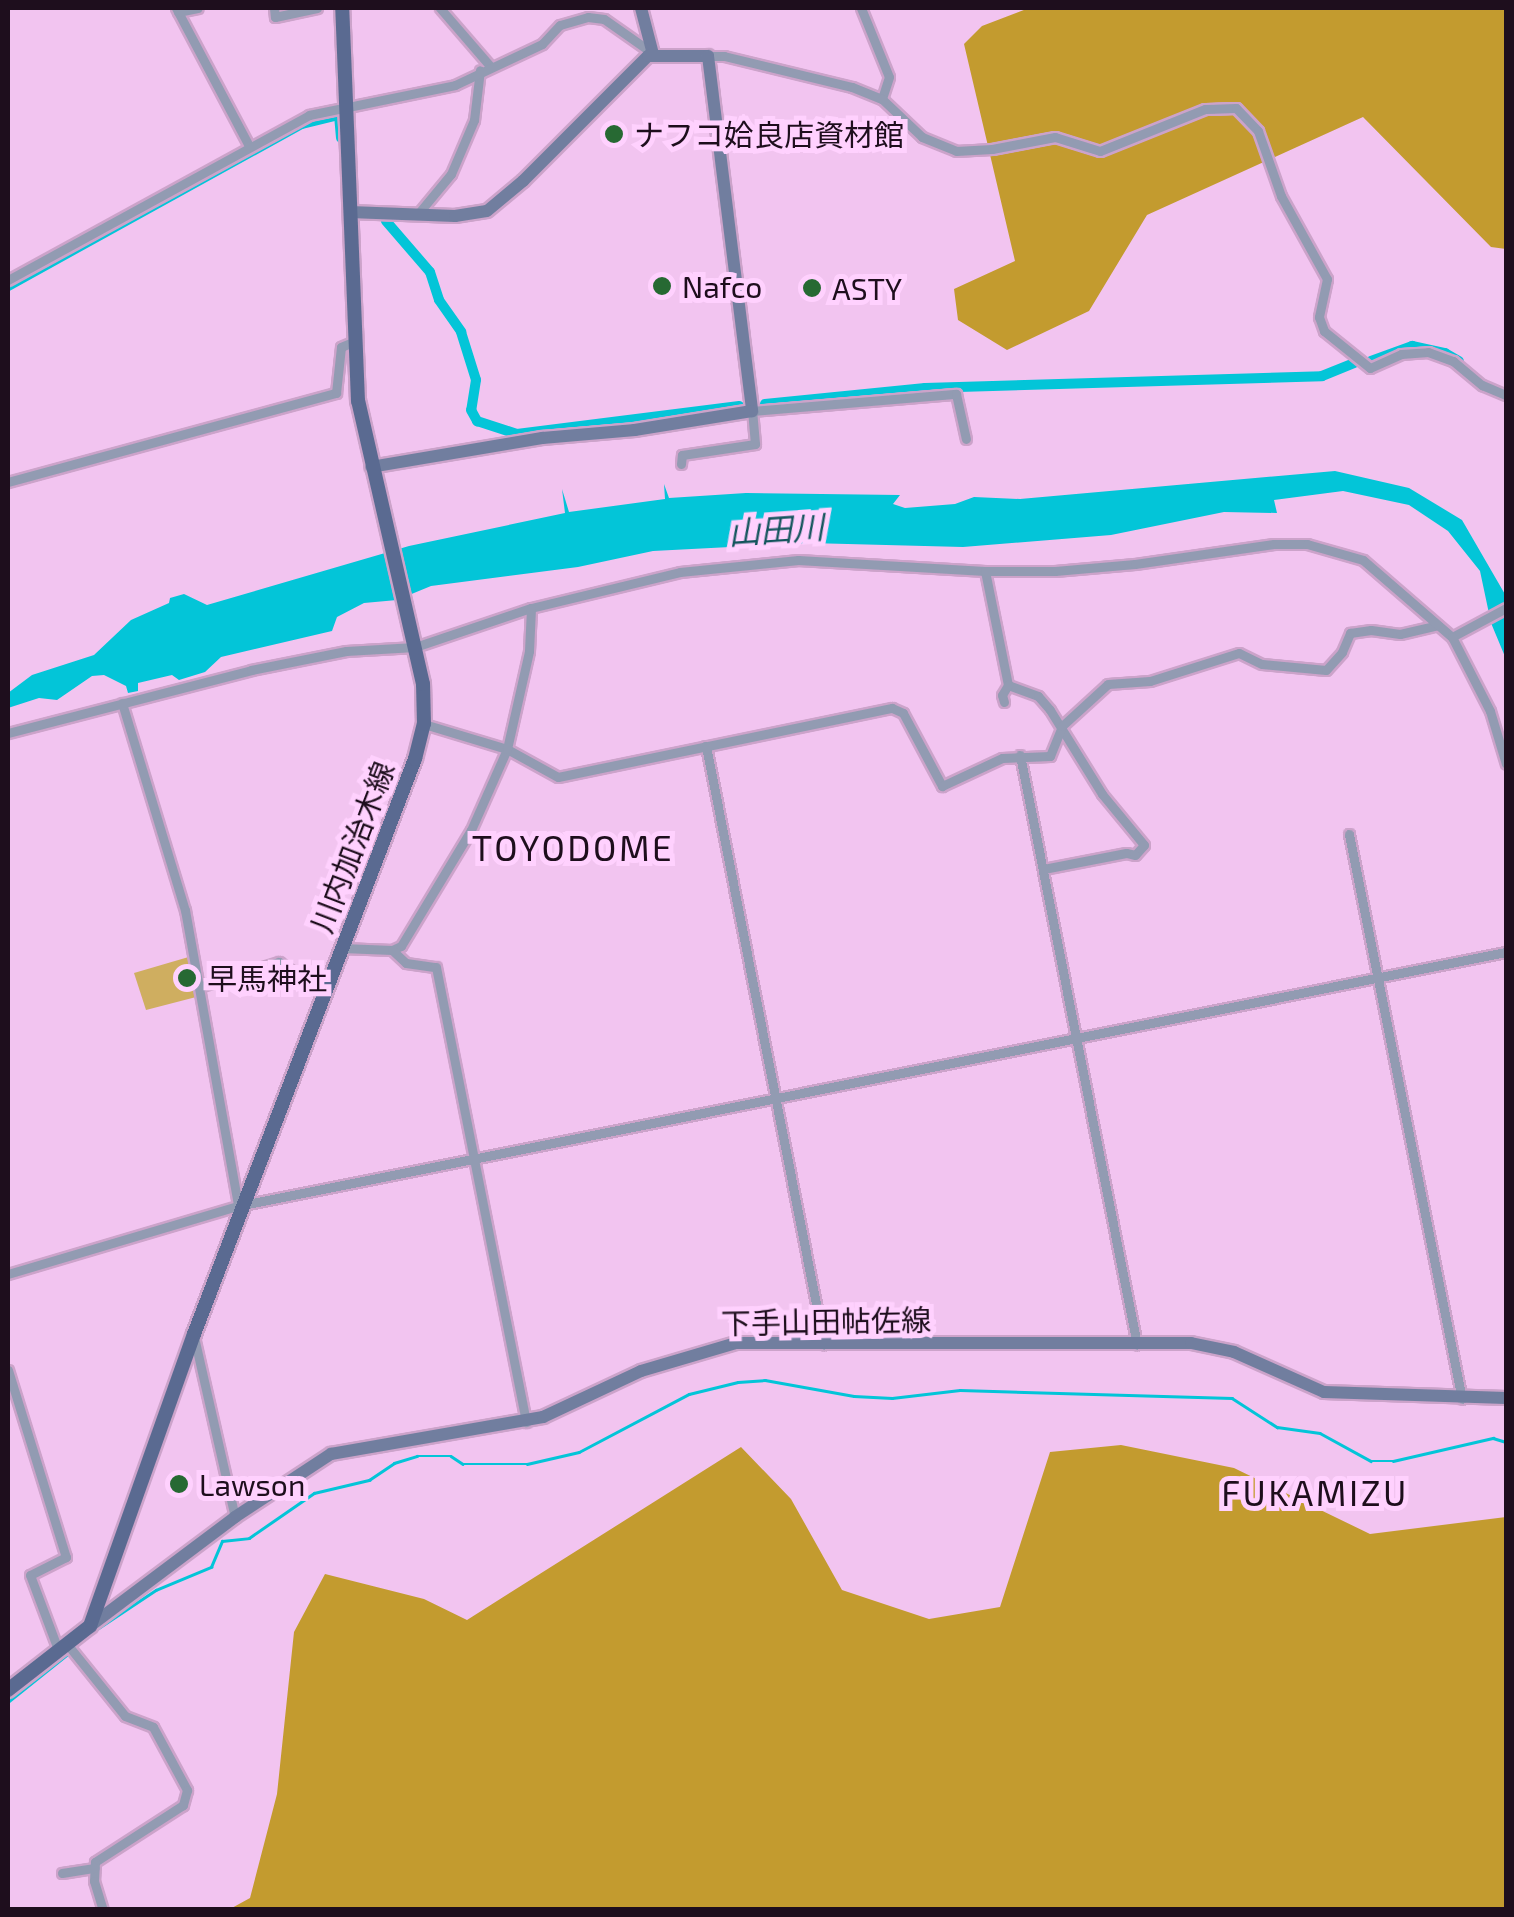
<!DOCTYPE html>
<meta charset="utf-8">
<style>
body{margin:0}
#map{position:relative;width:1514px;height:1917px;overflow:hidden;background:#f2c4f0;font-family:"Exo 2","Noto Sans JP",sans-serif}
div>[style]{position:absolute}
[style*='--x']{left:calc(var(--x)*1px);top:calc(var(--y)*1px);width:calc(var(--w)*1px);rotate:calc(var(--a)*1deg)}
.green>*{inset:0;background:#cfae60}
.forest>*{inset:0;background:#c39b2f}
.water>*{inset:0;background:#03c5d8}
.stream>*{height:2.5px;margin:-1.25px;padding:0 1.25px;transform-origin:1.25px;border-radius:1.25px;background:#03c5d8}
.canal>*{height:10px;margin:-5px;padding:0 5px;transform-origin:5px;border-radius:5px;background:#03c5d8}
.roads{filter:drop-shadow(2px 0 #cca3ca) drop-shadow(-2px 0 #cca3ca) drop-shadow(0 2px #cca3ca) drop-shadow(0 -2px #cca3ca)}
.street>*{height:9px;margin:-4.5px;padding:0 4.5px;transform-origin:4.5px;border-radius:4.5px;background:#929bb2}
.secondary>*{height:12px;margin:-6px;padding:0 6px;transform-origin:6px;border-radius:6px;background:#717e9f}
.primary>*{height:14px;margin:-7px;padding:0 7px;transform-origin:7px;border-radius:7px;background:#5a6a91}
.dots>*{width:28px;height:28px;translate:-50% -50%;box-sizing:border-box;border:5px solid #ffd1fe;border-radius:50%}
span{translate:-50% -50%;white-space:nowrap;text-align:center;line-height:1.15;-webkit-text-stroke:10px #ffd1fe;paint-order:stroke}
.poi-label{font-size:30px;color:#1e0e1d}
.left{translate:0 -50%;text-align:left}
.street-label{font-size:30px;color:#1e0e1d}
.water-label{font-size:32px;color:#13545c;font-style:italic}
.quarter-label{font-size:35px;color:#1e0e1d;letter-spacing:2.5px}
.frame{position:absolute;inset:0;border:10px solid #1e0e1d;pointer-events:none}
</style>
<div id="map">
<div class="green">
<div style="clip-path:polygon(192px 956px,200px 996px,146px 1010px,134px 973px)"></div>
</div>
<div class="forest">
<div style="clip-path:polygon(1029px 8px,1506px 8px,1506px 249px,1491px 247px,1363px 117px,1147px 215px,1089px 311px,1007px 350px,958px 320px,954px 289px,1015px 261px,964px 44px,982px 26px)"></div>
<div style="clip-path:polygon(1121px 1445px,1234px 1468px,1370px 1534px,1506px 1517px,1506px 1909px,230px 1909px,250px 1898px,277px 1794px,294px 1632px,325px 1574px,424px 1599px,467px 1620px,741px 1447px,791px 1499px,842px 1590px,929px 1619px,1000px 1607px,1050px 1452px)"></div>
</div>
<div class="water">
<div style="clip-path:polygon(1335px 471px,1409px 488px,1462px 520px,1506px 596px,1506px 659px,1491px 623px,1480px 571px,1448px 531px,1409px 505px,1343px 491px,1274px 500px,1277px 513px,1224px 512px,1111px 535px,963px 547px,809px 543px,653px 551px,578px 567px,431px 586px,397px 600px,364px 603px,337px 617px,332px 631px,221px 657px,205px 672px,179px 680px,172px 675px,138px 683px,138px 691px,128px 693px,126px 686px,104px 675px,92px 676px,57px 700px,39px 698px,8px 708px,8px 693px,32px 675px,94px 655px,131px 620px,169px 603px,170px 598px,184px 594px,207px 605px,409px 546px,565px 513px,562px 489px,569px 512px,665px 499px,664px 484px,669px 498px,746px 493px,900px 495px,893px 504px,905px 508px,955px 504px,974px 497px,1020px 499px)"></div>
</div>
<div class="stream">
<div style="--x:94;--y:1631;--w:74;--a:-33.5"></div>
<div style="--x:156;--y:1590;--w:60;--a:-22.7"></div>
<div style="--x:211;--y:1567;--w:28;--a:-67"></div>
<div style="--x:222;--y:1541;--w:27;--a:-6"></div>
<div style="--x:249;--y:1538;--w:79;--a:-34.7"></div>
<div style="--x:314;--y:1493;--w:57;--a:-13.3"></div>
<div style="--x:369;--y:1480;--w:30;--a:-34"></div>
<div style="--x:394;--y:1463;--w:24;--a:-17"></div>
<div style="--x:417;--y:1456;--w:34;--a:0"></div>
<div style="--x:451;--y:1456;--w:14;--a:34"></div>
<div style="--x:463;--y:1464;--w:64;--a:0"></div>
<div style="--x:527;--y:1464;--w:53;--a:-13"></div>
<div style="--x:579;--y:1452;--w:124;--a:-27.8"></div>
<div style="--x:689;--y:1394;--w:50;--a:-13.8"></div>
<div style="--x:738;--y:1382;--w:27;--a:-4"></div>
<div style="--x:765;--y:1380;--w:90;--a:10.2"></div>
<div style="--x:854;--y:1396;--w:38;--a:3"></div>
<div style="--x:892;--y:1398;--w:68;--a:-6.7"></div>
<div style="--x:960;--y:1390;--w:272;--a:1.7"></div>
<div style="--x:1232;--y:1398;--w:54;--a:32.8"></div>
<div style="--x:1277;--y:1427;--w:43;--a:7.9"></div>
<div style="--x:1320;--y:1433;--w:58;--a:28.8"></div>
<div style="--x:1371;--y:1461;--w:22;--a:0"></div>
<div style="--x:1393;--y:1461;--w:103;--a:-13"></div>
<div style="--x:1493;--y:1438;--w:14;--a:17"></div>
<div style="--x:8;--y:1702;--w:78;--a:-38.8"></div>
</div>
<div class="canal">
<div style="--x:386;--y:221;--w:67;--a:49.2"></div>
<div style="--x:430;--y:272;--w:29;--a:72"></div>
<div style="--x:439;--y:300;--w:39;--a:55"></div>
<div style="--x:461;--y:332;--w:50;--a:72.6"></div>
<div style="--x:476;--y:380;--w:30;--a:99"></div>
<div style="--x:471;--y:410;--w:13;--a:61"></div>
<div style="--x:477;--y:421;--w:42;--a:18"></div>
<div style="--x:517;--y:434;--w:224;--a:-7.2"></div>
<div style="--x:8;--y:286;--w:336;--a:-28.9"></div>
<div style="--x:302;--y:124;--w:38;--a:-14"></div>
<div style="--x:339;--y:115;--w:23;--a:85"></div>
<div style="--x:1371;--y:361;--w:44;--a:-20.1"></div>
<div style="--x:1412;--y:346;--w:34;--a:12"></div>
<div style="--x:1445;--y:353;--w:16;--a:30"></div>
<div style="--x:765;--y:404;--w:161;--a:-5.7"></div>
<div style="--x:925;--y:388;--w:397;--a:-1.7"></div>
<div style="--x:1322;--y:376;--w:35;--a:-22"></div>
</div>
<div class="roads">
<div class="street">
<div style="--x:176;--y:8;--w:156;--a:62.1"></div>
<div style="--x:274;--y:8;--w:9;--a:84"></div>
<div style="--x:275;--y:17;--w:43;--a:-12.1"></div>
<div style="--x:440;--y:8;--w:77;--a:49.2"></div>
<div style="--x:861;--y:8;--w:74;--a:67.9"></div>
<div style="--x:889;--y:77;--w:23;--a:108"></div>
<div style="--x:178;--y:12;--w:20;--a:-11"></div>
<div style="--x:708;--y:56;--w:16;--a:0"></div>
<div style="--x:724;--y:56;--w:132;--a:13.6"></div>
<div style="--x:852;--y:87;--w:32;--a:22"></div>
<div style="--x:882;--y:99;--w:55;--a:43.5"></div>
<div style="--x:922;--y:137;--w:37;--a:22"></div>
<div style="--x:956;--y:151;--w:36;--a:-3"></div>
<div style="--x:992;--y:149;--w:64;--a:-10.8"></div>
<div style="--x:1055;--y:137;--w:47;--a:17.3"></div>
<div style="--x:1100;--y:151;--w:113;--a:-21.8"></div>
<div style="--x:1205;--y:109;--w:31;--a:-2"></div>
<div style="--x:1236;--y:108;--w:32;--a:46"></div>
<div style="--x:1258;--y:131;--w:69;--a:70.5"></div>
<div style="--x:1281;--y:196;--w:95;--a:61"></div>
<div style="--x:1327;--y:279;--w:39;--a:102"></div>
<div style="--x:1319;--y:317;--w:15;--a:70"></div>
<div style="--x:1324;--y:331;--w:59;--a:38.8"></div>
<div style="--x:1370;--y:368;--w:34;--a:-24"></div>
<div style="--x:1401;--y:354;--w:27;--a:-4"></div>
<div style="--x:1428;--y:352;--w:27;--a:20"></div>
<div style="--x:1453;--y:361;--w:38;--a:40"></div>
<div style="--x:1482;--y:385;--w:26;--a:23"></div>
<div style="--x:417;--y:215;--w:53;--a:-50.3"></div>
<div style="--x:451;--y:174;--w:59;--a:-66.9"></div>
<div style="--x:474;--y:120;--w:50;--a:-83.2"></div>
<div style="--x:8;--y:280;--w:343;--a:-28.7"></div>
<div style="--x:309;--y:115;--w:149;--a:-11.6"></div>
<div style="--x:455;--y:85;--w:96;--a:-25.2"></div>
<div style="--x:542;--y:44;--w:26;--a:-47"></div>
<div style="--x:560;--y:25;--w:29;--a:-16"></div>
<div style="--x:588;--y:17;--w:16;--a:7"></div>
<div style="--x:604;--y:19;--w:57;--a:35.1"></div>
<div style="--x:681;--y:464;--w:9;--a:-84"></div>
<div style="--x:682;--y:455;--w:74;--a:-8.6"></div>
<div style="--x:755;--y:444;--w:33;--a:-95"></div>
<div style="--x:752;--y:411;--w:205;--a:-4.8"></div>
<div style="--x:956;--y:394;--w:46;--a:77.5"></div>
<div style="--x:8;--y:482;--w:340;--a:-15.2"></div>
<div style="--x:336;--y:393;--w:46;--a:-83.8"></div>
<div style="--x:341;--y:347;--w:13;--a:-23"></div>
<div style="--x:985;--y:571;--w:116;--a:78.6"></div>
<div style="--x:1008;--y:685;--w:32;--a:20"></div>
<div style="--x:1038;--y:696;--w:18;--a:49"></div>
<div style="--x:1050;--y:710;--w:99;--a:58.2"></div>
<div style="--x:1102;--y:794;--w:66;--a:50.5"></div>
<div style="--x:1144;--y:845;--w:13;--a:132"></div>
<div style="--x:1135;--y:855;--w:9;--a:-167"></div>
<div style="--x:1126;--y:853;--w:84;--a:169"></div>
<div style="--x:1452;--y:637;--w:61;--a:-28.2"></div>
<div style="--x:1004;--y:702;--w:7;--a:-106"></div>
<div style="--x:1002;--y:695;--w:12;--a:-59"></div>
<div style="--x:122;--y:703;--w:216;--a:73.1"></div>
<div style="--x:185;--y:910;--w:301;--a:79.8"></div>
<div style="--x:424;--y:724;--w:87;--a:16.8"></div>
<div style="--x:507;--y:749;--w:58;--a:28.8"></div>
<div style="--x:558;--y:777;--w:341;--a:-11.7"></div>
<div style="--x:892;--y:708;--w:12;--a:24"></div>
<div style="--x:903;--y:713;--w:83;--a:61.9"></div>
<div style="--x:942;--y:786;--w:66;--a:-25"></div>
<div style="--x:1002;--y:758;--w:48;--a:-2.4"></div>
<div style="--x:1050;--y:756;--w:32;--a:-68"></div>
<div style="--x:1062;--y:726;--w:62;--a:-42.4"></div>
<div style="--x:1108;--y:684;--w:42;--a:-4.1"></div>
<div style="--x:1150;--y:681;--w:93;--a:-17.5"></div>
<div style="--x:1239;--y:653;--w:25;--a:26"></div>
<div style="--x:1262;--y:664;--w:64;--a:5.4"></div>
<div style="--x:1326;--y:670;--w:24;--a:-48"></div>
<div style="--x:1342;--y:652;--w:21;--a:-67"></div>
<div style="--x:1350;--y:633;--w:21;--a:-8"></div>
<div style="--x:1371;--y:630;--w:29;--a:8"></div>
<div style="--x:1400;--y:634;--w:39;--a:-13"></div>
<div style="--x:8;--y:733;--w:251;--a:-14.5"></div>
<div style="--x:251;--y:670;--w:97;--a:-11.3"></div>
<div style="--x:346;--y:651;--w:69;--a:-3.3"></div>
<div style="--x:415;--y:647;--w:122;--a:-18.6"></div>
<div style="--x:531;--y:608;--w:153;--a:-13.6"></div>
<div style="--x:680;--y:572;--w:119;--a:-5.8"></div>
<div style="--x:798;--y:560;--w:187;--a:3.4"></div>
<div style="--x:985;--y:571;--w:70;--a:0"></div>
<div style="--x:1055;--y:571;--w:80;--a:-5"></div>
<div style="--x:1135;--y:564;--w:140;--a:-8.2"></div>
<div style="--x:1274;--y:544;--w:33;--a:0"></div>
<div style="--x:1307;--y:544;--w:58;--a:15.9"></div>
<div style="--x:1363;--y:560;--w:118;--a:40.9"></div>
<div style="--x:1452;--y:637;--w:83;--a:62.8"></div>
<div style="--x:1490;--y:711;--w:55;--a:73.2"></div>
<div style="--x:706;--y:746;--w:610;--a:78.84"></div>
<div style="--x:1020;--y:755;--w:601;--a:78.78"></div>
<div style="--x:1349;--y:834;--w:576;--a:78.69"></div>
<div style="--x:342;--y:948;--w:50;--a:2.3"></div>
<div style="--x:392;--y:950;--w:10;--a:-24"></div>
<div style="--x:401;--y:946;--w:135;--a:-58.9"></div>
<div style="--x:471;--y:830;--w:89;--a:-66"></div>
<div style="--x:507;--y:749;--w:100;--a:-77.3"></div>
<div style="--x:529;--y:651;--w:43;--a:-87.3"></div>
<div style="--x:392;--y:950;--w:19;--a:43"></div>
<div style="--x:406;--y:963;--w:30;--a:8"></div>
<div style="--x:436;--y:967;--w:464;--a:78.8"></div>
<div style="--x:202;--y:986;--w:81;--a:-17.3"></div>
<div style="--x:279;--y:962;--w:57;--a:35.1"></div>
<div style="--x:8;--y:1274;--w:240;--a:-16.5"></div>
<div style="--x:238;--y:1206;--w:1293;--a:-11.33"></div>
<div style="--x:194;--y:1337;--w:185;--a:77.2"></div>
<div style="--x:8;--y:1370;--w:196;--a:72.8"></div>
<div style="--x:66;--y:1557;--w:40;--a:153.4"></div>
<div style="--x:30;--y:1575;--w:82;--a:69.4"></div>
<div style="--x:67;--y:1644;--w:92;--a:51.1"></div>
<div style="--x:125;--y:1716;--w:30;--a:21"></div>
<div style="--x:153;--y:1727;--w:72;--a:61.6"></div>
<div style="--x:187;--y:1790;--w:16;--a:105"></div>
<div style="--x:183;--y:1805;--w:105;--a:147.1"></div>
<div style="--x:95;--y:1862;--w:19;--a:93"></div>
<div style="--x:94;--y:1881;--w:30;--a:73"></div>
<div style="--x:62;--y:1873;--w:33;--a:-9"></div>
</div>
<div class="secondary">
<div style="--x:641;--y:8;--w:48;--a:75.4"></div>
<div style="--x:350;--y:212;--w:105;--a:2.2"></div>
<div style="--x:455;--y:216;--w:32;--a:-9"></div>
<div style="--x:487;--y:211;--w:47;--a:-39.8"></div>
<div style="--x:523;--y:181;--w:177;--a:-45"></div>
<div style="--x:648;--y:56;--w:60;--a:0"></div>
<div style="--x:708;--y:56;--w:358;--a:82.9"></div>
<div style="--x:752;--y:411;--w:119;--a:170.8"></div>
<div style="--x:635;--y:430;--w:93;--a:175.1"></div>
<div style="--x:542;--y:438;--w:173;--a:170.4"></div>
<div style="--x:90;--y:1626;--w:181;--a:-36.9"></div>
<div style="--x:235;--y:1517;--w:115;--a:-33.3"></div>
<div style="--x:331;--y:1454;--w:215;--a:-9.9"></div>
<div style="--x:543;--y:1417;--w:108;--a:-25.1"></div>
<div style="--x:641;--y:1371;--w:99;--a:-16.4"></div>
<div style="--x:736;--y:1343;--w:455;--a:0"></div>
<div style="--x:1191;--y:1343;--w:44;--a:11.8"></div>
<div style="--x:1234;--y:1352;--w:98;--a:24"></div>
<div style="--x:1324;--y:1392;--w:182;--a:1.9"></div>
</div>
<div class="primary">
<div style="--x:8;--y:1690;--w:104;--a:-38"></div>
<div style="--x:90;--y:1626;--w:310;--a:-70.4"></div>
<div style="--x:194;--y:1334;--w:616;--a:-68.98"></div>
<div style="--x:415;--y:759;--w:36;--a:-76"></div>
<div style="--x:424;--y:724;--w:40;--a:-91.4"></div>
<div style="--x:423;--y:684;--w:290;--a:-102.9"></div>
<div style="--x:358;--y:401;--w:393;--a:-92.3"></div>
</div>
</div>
<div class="dots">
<div style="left:614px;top:134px;background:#276933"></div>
<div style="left:662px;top:286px;background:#276933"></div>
<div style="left:812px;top:288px;background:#276933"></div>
<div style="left:187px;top:978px;background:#276933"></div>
<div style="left:179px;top:1484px;background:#276933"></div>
</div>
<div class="poi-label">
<span class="left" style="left:634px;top:134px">ナフコ姶良店資材館</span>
<span class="left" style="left:682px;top:286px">Nafco</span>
<span class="left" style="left:832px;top:288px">ASTY</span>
<span class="left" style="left:207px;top:978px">早馬神社</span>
<span class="left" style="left:199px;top:1484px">Lawson</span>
</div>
<div class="street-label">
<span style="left:352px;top:847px;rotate:-69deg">川内加治木線</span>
<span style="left:826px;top:1321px;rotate:-1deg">下手山田帖佐線</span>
</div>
<div class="water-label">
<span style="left:776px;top:529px;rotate:-4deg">山田川</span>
</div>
<div class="quarter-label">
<span style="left:573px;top:847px">TOYODOME</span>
<span style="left:1315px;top:1492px">FUKAMIZU</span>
</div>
<div class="frame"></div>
</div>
